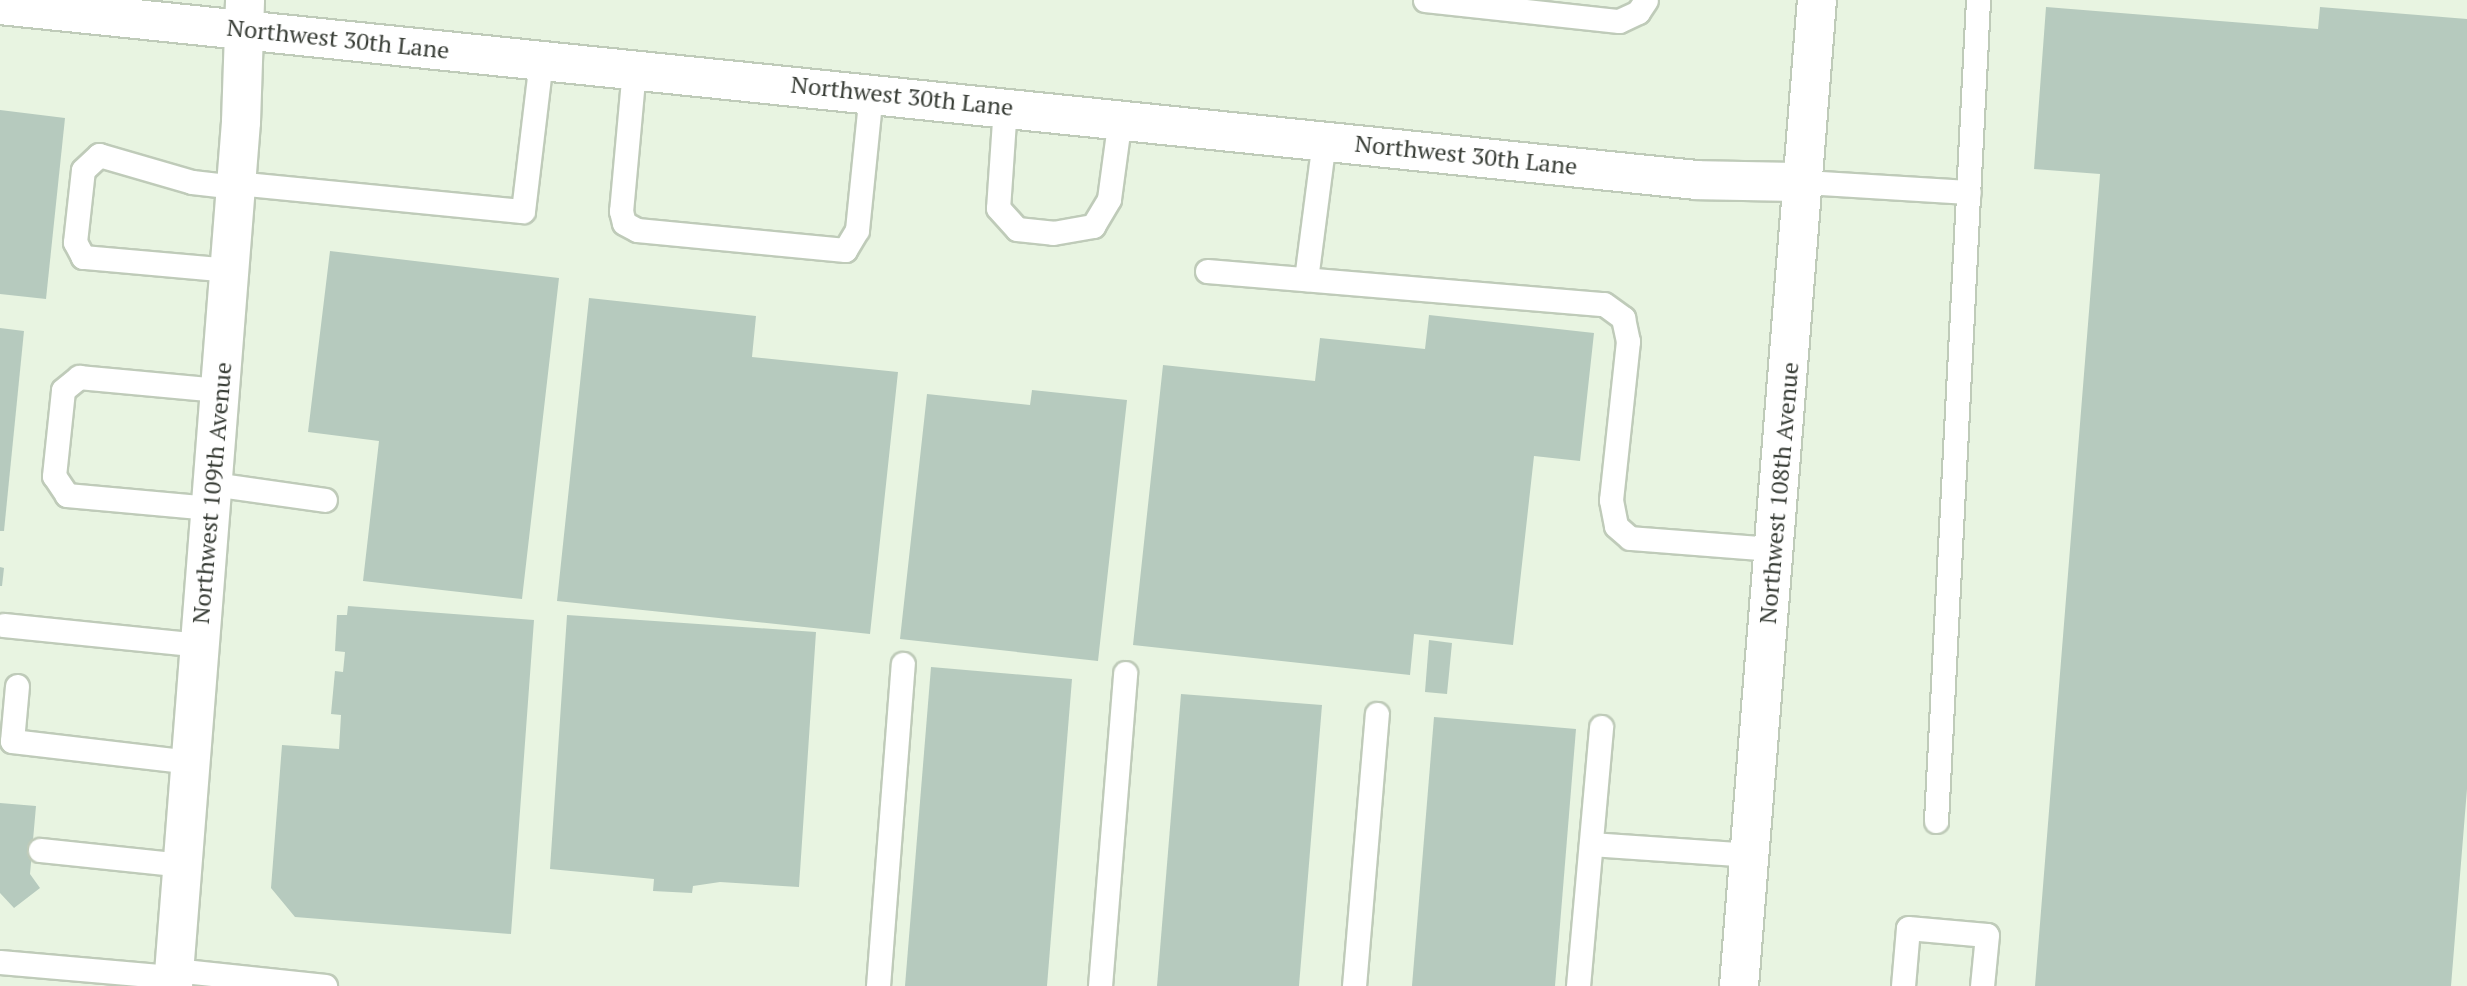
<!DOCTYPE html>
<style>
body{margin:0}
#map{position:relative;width:2467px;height:986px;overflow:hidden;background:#e8f4e1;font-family:"PT Serif",serif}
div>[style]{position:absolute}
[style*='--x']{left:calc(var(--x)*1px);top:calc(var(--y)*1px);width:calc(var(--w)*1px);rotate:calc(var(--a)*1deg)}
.building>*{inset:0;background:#b6cabe}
.roads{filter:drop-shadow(2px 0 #bfcbb9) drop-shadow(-2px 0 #bfcbb9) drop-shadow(0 2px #bfcbb9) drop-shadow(0 -2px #bfcbb9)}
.lane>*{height:23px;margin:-11.5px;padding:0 11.5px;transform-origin:11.5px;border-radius:11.5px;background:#fff}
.street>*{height:38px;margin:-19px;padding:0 19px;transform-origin:19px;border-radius:19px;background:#fff}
span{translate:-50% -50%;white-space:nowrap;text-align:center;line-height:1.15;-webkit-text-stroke:5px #fff;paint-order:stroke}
.street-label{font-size:24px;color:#393e37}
</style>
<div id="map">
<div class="building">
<div style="clip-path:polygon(2046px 7px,2318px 29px,2320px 7px,2467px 19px,2467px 789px,2451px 986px,2035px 986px,2100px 174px,2034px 169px)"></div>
<div style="clip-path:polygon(0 110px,65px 118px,46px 299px,0 294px)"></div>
<div style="clip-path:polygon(330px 251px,559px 278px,522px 599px,363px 581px,379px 441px,308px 432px)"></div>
<div style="clip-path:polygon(589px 298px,756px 316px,752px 357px,898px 372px,870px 634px,557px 601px)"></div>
<div style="clip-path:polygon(1429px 315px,1594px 333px,1580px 461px,1534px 456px,1513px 645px,1414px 634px,1410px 675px,1133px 645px,1163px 365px,1315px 381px,1320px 338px,1425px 349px)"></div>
<div style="clip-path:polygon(0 328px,24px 331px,4px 531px,0 531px)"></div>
<div style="clip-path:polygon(1032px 390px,1127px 400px,1098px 661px,900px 639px,927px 394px,1030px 405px)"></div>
<div style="clip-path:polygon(0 567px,4px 568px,2px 586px,0 586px)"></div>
<div style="clip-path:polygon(348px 606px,534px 620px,511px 934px,295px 917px,271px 888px,282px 745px,339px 749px,341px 715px,331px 714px,335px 671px,343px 672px,345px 652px,335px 651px,337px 615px,347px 615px)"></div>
<div style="clip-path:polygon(567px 615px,816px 632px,799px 887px,720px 882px,693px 886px,692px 893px,653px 891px,654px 879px,550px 869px)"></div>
<div style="clip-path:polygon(1429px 640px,1452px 643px,1447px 694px,1425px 692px)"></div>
<div style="clip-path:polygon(931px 667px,1072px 679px,1047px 986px,905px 986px)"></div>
<div style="clip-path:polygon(1181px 694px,1322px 705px,1299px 986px,1157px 986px)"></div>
<div style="clip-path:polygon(1434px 717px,1576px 729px,1555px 986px,1412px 986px)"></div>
<div style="clip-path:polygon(0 803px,36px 806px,30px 874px,40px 888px,14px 908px,0 893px)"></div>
</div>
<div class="roads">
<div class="lane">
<div style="--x:1425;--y:0;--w:195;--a:6.2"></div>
<div style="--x:1619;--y:21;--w:21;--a:-25"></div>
<div style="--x:1638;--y:12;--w:14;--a:-56"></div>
<div style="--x:634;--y:69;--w:143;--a:95.2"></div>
<div style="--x:621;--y:211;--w:12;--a:76"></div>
<div style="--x:624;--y:223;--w:15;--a:28"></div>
<div style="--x:637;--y:230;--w:209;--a:5.5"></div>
<div style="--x:845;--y:250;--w:23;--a:-59"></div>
<div style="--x:857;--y:230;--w:138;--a:-84.2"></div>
<div style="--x:1005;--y:106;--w:102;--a:93.9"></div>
<div style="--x:998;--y:208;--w:28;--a:48"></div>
<div style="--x:1017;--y:229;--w:36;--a:6"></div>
<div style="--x:1053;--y:233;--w:41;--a:-9.9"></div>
<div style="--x:1093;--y:226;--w:31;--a:-59"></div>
<div style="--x:1109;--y:199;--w:82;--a:-82.3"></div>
<div style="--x:1804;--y:182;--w:165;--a:3.5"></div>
<div style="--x:236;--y:183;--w:288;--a:5.6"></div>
<div style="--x:523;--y:211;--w:153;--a:-83.2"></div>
<div style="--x:230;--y:270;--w:148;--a:-174.9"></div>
<div style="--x:83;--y:257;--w:17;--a:-118"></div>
<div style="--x:75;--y:242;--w:72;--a:-83.7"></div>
<div style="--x:83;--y:170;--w:22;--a:-43"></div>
<div style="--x:99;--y:155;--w:97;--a:16.2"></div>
<div style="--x:192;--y:182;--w:44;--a:6.5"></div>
<div style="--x:1207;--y:271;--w:398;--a:4.8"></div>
<div style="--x:1604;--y:304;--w:24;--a:36"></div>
<div style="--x:1623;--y:318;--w:24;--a:78"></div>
<div style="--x:1628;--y:341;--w:160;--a:96.1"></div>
<div style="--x:1611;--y:500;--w:26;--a:79"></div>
<div style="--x:1616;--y:526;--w:18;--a:41"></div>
<div style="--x:1630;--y:538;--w:144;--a:4.4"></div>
<div style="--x:1306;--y:279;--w:140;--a:-82.6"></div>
<div style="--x:213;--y:484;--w:113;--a:8.1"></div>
<div style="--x:210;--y:508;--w:144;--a:-174.8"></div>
<div style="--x:67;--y:495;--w:23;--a:-124"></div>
<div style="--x:54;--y:476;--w:86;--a:-84"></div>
<div style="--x:63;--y:390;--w:21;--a:-39"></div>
<div style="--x:79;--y:377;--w:142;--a:5.3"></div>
<div style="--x:4;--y:625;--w:197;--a:5.8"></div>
<div style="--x:17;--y:686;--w:55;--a:95.2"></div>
<div style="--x:12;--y:741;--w:179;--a:6.7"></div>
<div style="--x:1936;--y:821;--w:822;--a:-87.07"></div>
<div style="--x:1591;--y:844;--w:160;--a:3.9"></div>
<div style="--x:40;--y:850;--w:143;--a:6"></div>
<div style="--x:0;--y:962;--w:174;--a:5"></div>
<div style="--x:174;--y:970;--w:152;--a:6"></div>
<div style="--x:878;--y:986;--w:323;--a:-85.6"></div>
<div style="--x:1100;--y:986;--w:314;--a:-85.4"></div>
<div style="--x:1354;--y:986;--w:273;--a:-85.2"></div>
<div style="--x:1578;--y:986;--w:260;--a:-84.9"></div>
<div style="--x:1903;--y:986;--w:58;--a:-85.1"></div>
<div style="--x:1908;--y:928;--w:79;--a:5.1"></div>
<div style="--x:1987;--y:935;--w:51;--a:95.6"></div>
</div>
<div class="street">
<div style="--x:0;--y:5;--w:1705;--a:5.89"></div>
<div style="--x:1696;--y:180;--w:108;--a:1.1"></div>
<div style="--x:173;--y:986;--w:867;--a:-85.5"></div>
<div style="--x:241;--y:122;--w:122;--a:-88.1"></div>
<div style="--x:1739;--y:986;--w:989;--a:-85.48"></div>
</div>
</div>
<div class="street-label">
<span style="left:338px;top:39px;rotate:6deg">Northwest 30th Lane</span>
<span style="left:902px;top:96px;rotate:6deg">Northwest 30th Lane</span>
<span style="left:1466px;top:155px;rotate:6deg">Northwest 30th Lane</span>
<span style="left:212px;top:493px;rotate:-85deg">Northwest 109th Avenue</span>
<span style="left:1779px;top:493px;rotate:-85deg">Northwest 108th Avenue</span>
</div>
</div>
